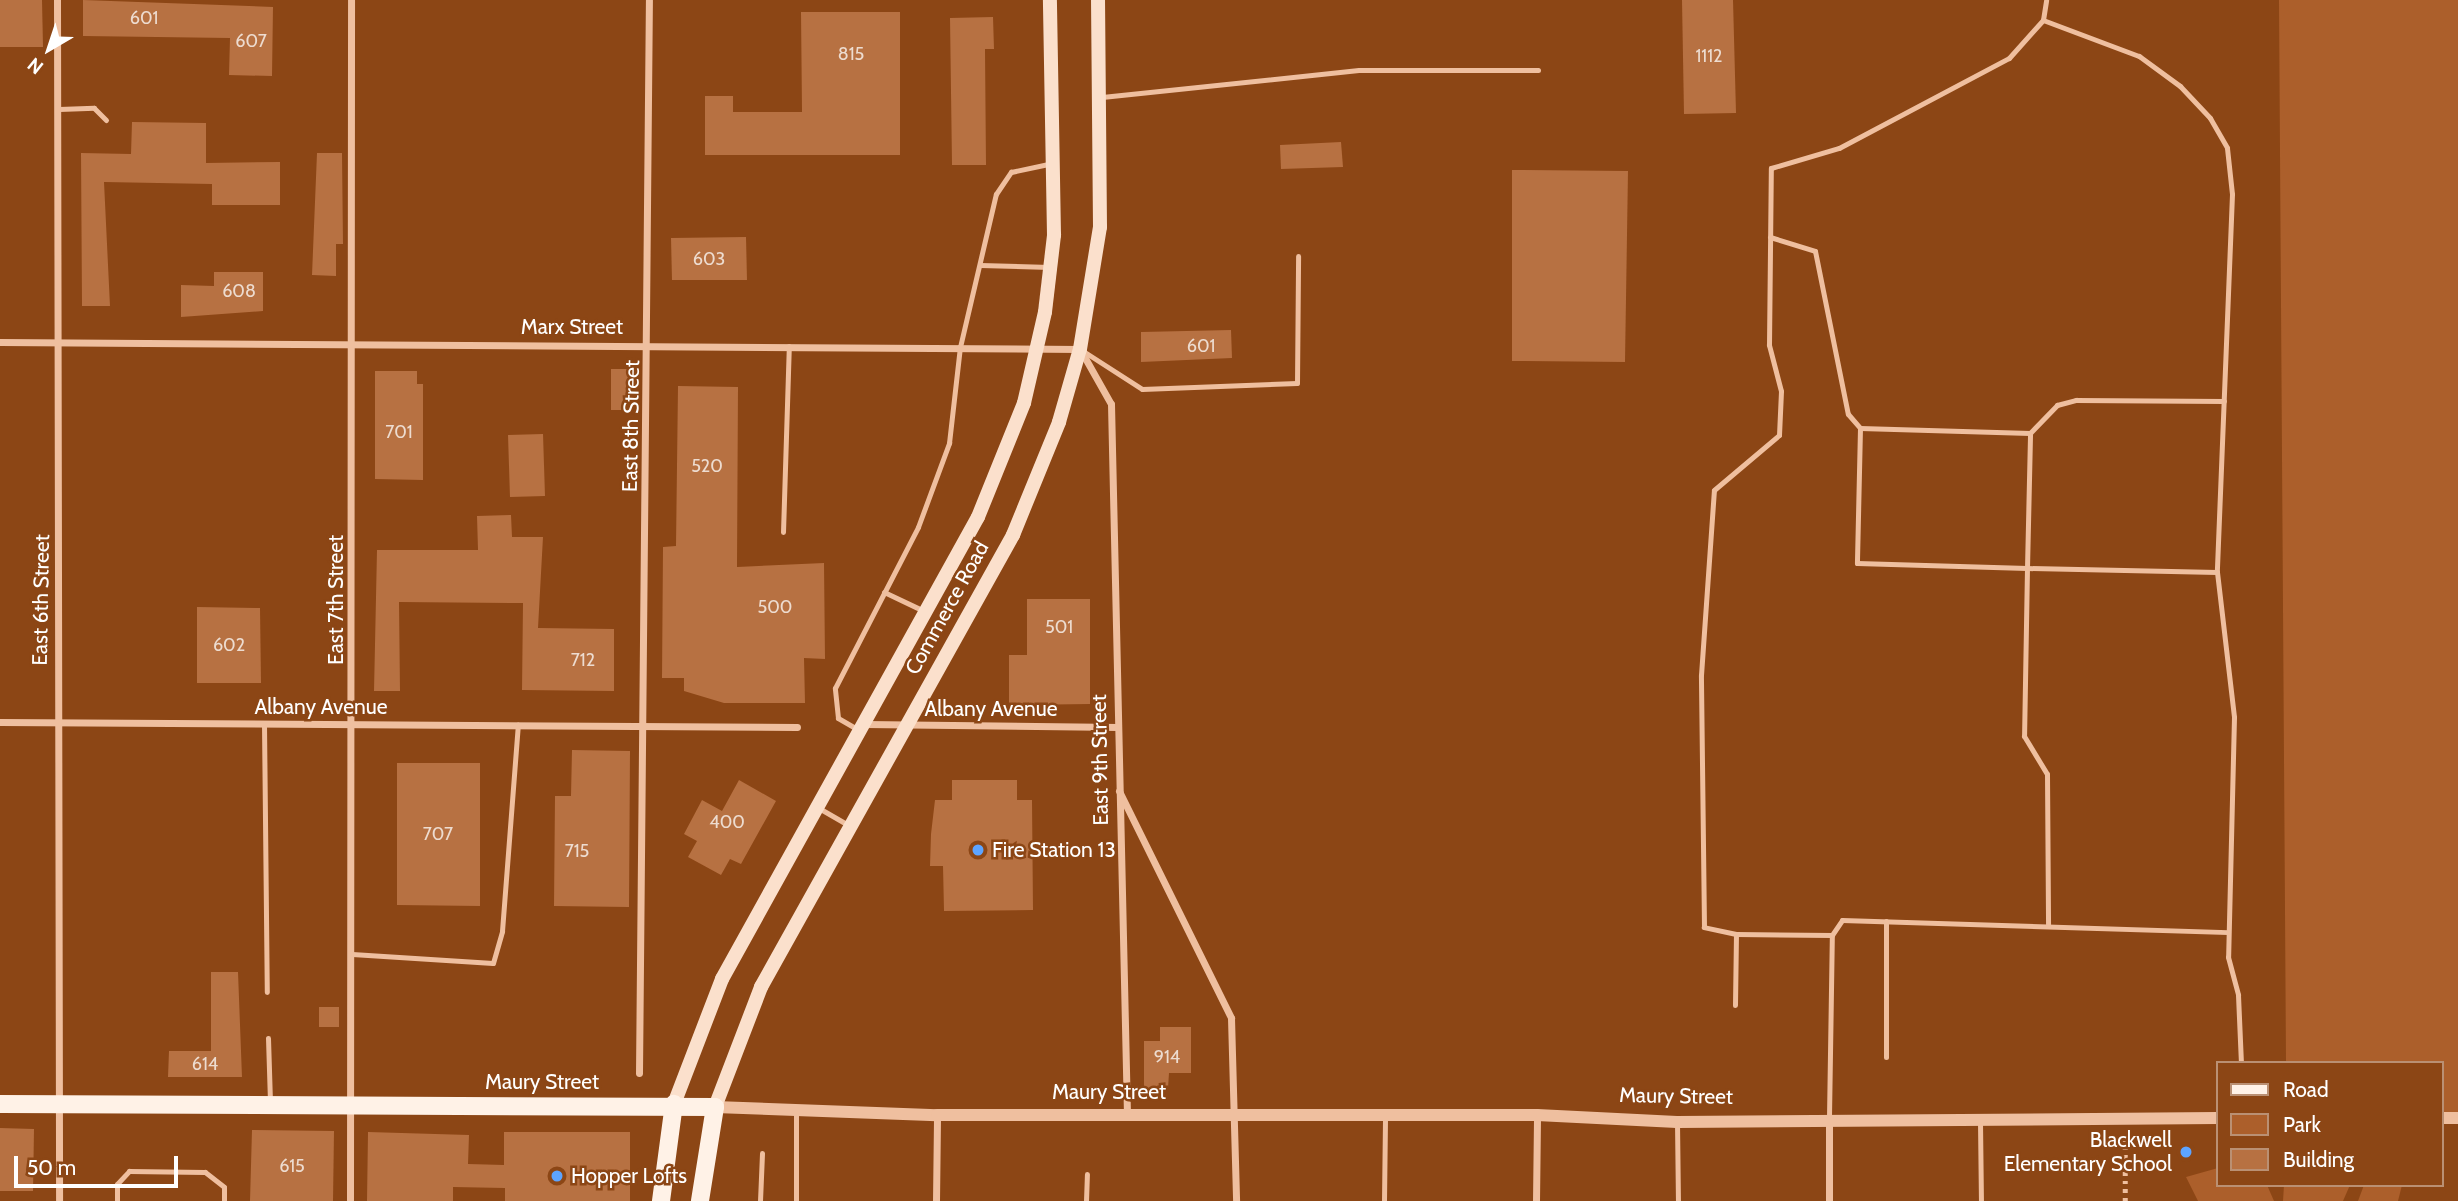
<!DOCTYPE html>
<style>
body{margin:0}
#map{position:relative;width:2458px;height:1201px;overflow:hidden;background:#8c4615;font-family:Cabin,sans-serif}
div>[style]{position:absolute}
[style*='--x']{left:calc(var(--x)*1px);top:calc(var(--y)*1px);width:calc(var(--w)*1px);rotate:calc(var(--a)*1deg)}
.green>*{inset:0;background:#ac5f2b}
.building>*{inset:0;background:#b77142}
.path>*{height:4.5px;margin-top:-2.25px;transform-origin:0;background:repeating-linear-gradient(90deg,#efbf9f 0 3.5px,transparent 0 8.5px)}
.service>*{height:5px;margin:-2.5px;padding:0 2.5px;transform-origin:2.5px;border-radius:2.5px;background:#efbf9f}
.minor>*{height:7px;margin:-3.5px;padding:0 3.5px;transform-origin:3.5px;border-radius:3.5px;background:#efbf9f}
.tertiary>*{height:12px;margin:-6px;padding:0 6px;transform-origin:6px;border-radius:6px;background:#efbf9f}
.secondary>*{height:14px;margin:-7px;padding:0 7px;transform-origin:7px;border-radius:7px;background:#fbe0cc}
.primary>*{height:18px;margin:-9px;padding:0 9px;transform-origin:9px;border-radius:9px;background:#fff2e7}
.dots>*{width:19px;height:19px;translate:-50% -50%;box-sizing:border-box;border:4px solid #8c4615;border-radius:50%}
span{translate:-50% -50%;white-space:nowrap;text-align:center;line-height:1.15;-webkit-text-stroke:5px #8c4615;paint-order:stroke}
.number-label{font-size:18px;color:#eddcd0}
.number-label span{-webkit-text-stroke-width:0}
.street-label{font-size:21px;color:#fff}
.poi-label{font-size:21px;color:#fff}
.left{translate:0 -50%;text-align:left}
.right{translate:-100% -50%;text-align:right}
.legend{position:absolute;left:2216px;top:1061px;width:228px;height:126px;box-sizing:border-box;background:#8c4615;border:2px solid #ba9073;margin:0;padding:9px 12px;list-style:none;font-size:21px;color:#fff}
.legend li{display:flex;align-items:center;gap:14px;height:35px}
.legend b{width:35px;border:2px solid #ba9073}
.north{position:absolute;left:14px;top:14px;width:70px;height:70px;-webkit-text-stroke:5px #8c4615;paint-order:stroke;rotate:219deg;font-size:19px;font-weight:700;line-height:28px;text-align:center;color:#fff}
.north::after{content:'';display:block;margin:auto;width:24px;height:32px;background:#fff;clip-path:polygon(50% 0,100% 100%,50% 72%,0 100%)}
.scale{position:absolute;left:14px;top:1156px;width:164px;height:32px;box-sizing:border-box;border:4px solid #fff;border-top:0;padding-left:9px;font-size:21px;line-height:24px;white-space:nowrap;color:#fff;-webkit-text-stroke:5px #8c4615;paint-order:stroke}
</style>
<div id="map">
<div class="green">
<div style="clip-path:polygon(2279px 0,2458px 0,2458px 1118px,2442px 1118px,2442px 1063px,2286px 1063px)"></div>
<div style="clip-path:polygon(2218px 1168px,2218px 1185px,2267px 1185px,2274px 1201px,2198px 1201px,2186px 1177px)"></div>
<div style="clip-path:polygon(2284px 1185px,2350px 1185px,2343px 1201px,2283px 1201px)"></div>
<div style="clip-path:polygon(2364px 1185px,2402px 1185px,2398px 1201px,2358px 1201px)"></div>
</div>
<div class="building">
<div style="clip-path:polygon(0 0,42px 0,43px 47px,0 47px)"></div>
<div style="clip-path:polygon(83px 0,273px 7px,272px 76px,229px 75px,230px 38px,83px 36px)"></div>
<div style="clip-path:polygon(1682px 0,1733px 0,1736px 113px,1684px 114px)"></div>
<div style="clip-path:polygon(801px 12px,900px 12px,900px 155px,705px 155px,705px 96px,733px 96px,733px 112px,802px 112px)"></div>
<div style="clip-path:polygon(993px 17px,994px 49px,985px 49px,986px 165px,952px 165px,950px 18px)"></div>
<div style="clip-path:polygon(132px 122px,206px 123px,206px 163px,280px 162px,280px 205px,212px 205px,212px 184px,104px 182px,110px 306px,82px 306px,81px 153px,131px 154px)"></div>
<div style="clip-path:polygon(1341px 142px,1343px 167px,1281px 169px,1280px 145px)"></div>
<div style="clip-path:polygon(317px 153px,342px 153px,343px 244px,336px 244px,336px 276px,312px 275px)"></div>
<div style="clip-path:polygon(1512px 170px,1628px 171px,1625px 362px,1512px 361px)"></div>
<div style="clip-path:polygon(746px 237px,747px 280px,672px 280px,671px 238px)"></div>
<div style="clip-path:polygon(214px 272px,263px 272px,263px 311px,181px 317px,181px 285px,214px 286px)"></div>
<div style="clip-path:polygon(1231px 330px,1232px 358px,1141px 362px,1141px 332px)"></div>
<div style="clip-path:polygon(611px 369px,630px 369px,632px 410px,611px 410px)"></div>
<div style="clip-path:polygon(375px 371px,417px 371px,417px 384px,423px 384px,423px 480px,375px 479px)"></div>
<div style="clip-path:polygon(678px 386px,738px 387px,737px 567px,824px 563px,825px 659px,804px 658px,805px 703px,724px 703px,684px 691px,684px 678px,662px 678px,663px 547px,676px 546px)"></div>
<div style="clip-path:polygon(543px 434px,545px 496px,510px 497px,508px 435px)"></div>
<div style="clip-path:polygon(511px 515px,512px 537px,543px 537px,538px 628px,614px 629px,614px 691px,522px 690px,523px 603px,399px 602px,400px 691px,374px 691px,377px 550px,478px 550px,477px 516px)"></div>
<div style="clip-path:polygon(1027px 599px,1090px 599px,1090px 704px,1009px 705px,1009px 655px,1027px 655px)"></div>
<div style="clip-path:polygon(197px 607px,260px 608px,261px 683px,197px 683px)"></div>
<div style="clip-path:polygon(572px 750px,630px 751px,629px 907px,554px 906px,555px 796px,571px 796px)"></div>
<div style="clip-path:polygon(397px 763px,480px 763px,480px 906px,397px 905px)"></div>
<div style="clip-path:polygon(739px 780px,776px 801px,741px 864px,730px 859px,721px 875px,688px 857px,697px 841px,684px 834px,702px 800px,722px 811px)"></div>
<div style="clip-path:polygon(952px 780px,1017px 780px,1017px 800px,1032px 800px,1033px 910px,944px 911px,943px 866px,930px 866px,931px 834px,935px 800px,952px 800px)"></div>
<div style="clip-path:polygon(211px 972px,238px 972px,242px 1077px,168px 1077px,169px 1051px,211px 1051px)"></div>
<div style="clip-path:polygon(319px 1007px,339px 1007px,339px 1027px,319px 1027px)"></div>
<div style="clip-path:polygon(1160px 1027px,1191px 1027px,1191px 1073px,1169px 1073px,1168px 1088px,1144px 1088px,1144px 1041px,1160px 1041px)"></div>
<div style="clip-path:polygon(0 1128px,34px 1129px,33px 1191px,0 1191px)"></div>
<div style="clip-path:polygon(252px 1130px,334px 1131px,333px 1201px,250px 1201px)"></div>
<div style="clip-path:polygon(368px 1132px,469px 1135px,468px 1164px,504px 1165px,504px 1132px,630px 1132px,630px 1201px,505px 1201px,505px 1188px,453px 1187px,453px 1201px,367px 1201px)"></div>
</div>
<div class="path">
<div style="--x:2125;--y:1201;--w:60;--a:-90"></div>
</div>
<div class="service">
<div style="--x:2043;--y:20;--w:103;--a:20.6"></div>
<div style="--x:2139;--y:56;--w:51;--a:36.2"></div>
<div style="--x:2180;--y:86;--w:44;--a:46.8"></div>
<div style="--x:2210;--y:118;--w:34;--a:60"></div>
<div style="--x:2227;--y:148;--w:46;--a:83.8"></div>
<div style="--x:2232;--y:194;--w:378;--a:92.3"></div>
<div style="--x:2217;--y:572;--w:146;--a:83.3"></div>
<div style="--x:2234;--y:717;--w:240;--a:91.4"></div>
<div style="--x:2228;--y:957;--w:39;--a:75"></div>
<div style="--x:2238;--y:995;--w:68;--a:87.5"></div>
<div style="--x:1102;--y:97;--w:258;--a:-6"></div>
<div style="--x:1359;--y:70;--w:179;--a:0"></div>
<div style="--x:59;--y:109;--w:35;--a:-2"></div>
<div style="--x:94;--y:108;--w:17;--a:45"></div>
<div style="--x:1770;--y:237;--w:47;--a:17.3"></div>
<div style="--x:1815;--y:251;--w:166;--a:78.6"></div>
<div style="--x:1848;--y:414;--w:18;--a:49"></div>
<div style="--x:980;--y:265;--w:70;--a:1.6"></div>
<div style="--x:1083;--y:351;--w:70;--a:32.8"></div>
<div style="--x:1142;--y:389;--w:155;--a:-2.2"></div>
<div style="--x:1297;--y:383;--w:127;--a:-89.5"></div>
<div style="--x:2030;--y:433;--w:170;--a:-178.3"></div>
<div style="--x:1860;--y:428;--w:135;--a:91.3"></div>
<div style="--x:1857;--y:563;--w:170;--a:1.7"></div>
<div style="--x:2027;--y:568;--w:168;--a:91"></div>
<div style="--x:2024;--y:736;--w:44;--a:58.8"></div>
<div style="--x:2047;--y:774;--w:152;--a:89.6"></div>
<div style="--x:783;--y:532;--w:186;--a:-88.2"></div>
<div style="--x:2217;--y:572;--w:190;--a:-178.8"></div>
<div style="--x:2027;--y:568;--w:135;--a:-88.7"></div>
<div style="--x:2030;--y:433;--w:39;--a:-46"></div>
<div style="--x:2057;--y:405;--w:20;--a:-15"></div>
<div style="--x:2076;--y:400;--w:148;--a:0.4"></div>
<div style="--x:884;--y:592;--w:44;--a:25.4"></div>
<div style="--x:264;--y:724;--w:268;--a:89.4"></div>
<div style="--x:857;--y:729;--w:22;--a:-150"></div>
<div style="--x:838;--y:718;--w:30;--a:-96"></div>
<div style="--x:835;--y:688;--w:181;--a:-62.7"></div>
<div style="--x:918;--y:527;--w:90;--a:-69.7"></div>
<div style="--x:949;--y:443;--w:97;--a:-83.5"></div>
<div style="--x:960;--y:347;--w:157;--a:-76.8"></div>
<div style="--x:996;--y:194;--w:27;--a:-56"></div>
<div style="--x:1011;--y:172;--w:43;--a:-12.1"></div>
<div style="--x:817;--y:807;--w:36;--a:30"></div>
<div style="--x:1832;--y:935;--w:18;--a:-56"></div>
<div style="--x:1842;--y:920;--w:386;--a:1.8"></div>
<div style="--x:352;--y:954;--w:141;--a:3.7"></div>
<div style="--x:493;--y:963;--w:33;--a:-74"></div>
<div style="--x:502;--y:931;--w:207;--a:-85.6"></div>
<div style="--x:1735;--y:1005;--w:71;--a:-89.2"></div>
<div style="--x:268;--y:1038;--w:64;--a:88.2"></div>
<div style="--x:1886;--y:1057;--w:136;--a:-90"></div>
<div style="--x:796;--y:1110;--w:91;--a:90"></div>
<div style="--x:1829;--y:1117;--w:182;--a:-89.1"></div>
<div style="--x:1832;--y:935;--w:96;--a:-179.4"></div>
<div style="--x:1736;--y:934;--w:33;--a:-168"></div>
<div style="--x:1704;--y:927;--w:252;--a:-90.7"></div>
<div style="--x:1701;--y:675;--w:185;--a:-86"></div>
<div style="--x:1714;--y:490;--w:85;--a:-40.2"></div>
<div style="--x:1779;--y:435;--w:44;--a:-87.4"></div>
<div style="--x:1781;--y:391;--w:48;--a:-104.6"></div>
<div style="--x:1769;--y:345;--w:177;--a:-89.4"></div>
<div style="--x:1771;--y:168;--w:71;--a:-16.4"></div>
<div style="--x:1839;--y:148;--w:192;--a:-27.9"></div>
<div style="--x:2009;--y:58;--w:51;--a:-48.2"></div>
<div style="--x:2043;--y:20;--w:20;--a:-81"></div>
<div style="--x:1677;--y:1122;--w:79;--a:89.3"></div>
<div style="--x:1980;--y:1122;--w:79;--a:89.3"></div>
<div style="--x:117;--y:1201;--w:17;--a:-90"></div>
<div style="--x:117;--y:1184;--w:18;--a:-47"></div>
<div style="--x:129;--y:1171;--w:76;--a:0.8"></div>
<div style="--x:205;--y:1172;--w:24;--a:38"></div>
<div style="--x:224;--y:1187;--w:14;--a:90"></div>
<div style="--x:760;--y:1201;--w:48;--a:-87.6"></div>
<div style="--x:1086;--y:1201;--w:27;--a:-88"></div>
<div style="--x:1384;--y:1201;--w:86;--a:-89.3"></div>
</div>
<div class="minor">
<div style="--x:57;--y:0;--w:1201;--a:89.9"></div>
<div style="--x:0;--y:342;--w:1080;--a:0.37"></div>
<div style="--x:1080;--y:349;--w:63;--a:60.6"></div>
<div style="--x:1111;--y:404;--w:711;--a:88.71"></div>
<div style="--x:0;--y:722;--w:797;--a:0.36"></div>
<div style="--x:865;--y:724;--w:253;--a:0.7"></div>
<div style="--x:1119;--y:791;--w:253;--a:63.7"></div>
<div style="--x:1231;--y:1018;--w:183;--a:88.4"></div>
<div style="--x:639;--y:1073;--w:1073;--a:-89.47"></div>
<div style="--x:1829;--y:1118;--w:83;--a:90"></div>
<div style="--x:350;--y:1201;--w:1201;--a:-89.95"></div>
<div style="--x:936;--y:1201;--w:86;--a:-89.3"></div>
<div style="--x:1536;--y:1201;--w:86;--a:-89.3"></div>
</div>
<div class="tertiary">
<div style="--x:715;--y:1107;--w:222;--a:2.1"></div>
<div style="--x:937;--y:1115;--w:600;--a:0"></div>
<div style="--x:1537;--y:1115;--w:140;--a:2.9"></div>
<div style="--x:1677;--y:1122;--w:541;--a:-0.42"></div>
<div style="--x:2442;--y:1118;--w:16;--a:0"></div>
</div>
<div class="secondary">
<div style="--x:674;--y:1104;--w:134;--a:-69"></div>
<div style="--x:722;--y:979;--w:528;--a:-61.01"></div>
<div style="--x:978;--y:517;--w:123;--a:-68"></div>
<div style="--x:1024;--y:403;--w:93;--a:-77"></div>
<div style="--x:1045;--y:312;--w:78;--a:-83.3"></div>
<div style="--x:1054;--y:235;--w:235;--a:-91"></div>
<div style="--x:715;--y:1107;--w:129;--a:-69"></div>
<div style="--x:761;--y:987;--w:518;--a:-60.86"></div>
<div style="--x:1013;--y:535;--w:122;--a:-67.8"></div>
<div style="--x:1059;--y:422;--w:76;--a:-74"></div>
<div style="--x:1080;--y:349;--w:124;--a:-80.7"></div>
<div style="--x:1100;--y:227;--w:227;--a:-90.5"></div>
</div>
<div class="primary">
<div style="--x:0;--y:1104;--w:715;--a:0.24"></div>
<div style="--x:715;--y:1107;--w:95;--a:99.1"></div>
<div style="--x:661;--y:1201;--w:98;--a:-82.4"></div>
</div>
<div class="dots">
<div style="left:978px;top:850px;background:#5da4ff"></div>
<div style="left:2186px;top:1152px;background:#5da4ff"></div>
<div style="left:557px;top:1176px;background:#5da4ff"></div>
</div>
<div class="number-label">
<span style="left:144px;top:18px">601</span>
<span style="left:251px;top:41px">607</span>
<span style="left:851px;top:54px">815</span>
<span style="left:1709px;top:56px">1112</span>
<span style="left:709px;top:259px">603</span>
<span style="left:239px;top:291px">608</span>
<span style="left:1201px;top:346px">601</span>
<span style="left:399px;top:432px">701</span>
<span style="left:707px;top:466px">520</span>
<span style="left:775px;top:607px">500</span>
<span style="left:1059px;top:627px">501</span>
<span style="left:229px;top:645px">602</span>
<span style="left:583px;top:660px">712</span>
<span style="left:727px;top:822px">400</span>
<span style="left:438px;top:834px">707</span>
<span style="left:577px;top:851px">715</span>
<span style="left:1167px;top:1057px">914</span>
<span style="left:205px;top:1064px">614</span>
<span style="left:292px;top:1166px">615</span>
</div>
<div class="street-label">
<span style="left:572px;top:327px">Marx Street</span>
<span style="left:631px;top:426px;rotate:-89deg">East 8th Street</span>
<span style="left:41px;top:600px;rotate:-89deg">East 6th Street</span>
<span style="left:336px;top:600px;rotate:-90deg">East 7th Street</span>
<span style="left:947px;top:608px;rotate:-61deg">Commerce Road</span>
<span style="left:321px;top:707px">Albany Avenue</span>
<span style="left:991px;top:709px">Albany Avenue</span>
<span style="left:1100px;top:760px;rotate:-91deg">East 9th Street</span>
<span style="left:542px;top:1082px">Maury Street</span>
<span style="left:1109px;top:1092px">Maury Street</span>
<span style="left:1676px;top:1096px;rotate:1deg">Maury Street</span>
</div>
<div class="poi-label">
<span class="left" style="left:992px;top:850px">Fire Station 13</span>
<span class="right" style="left:2172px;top:1152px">Blackwell<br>Elementary School</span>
<span class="left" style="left:571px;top:1176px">Hopper Lofts</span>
</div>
<ul class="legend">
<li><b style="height:9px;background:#fff2e7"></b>Road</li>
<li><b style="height:19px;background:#ac5f2b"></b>Park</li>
<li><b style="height:19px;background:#b77142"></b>Building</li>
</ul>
<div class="north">N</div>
<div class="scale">50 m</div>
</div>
